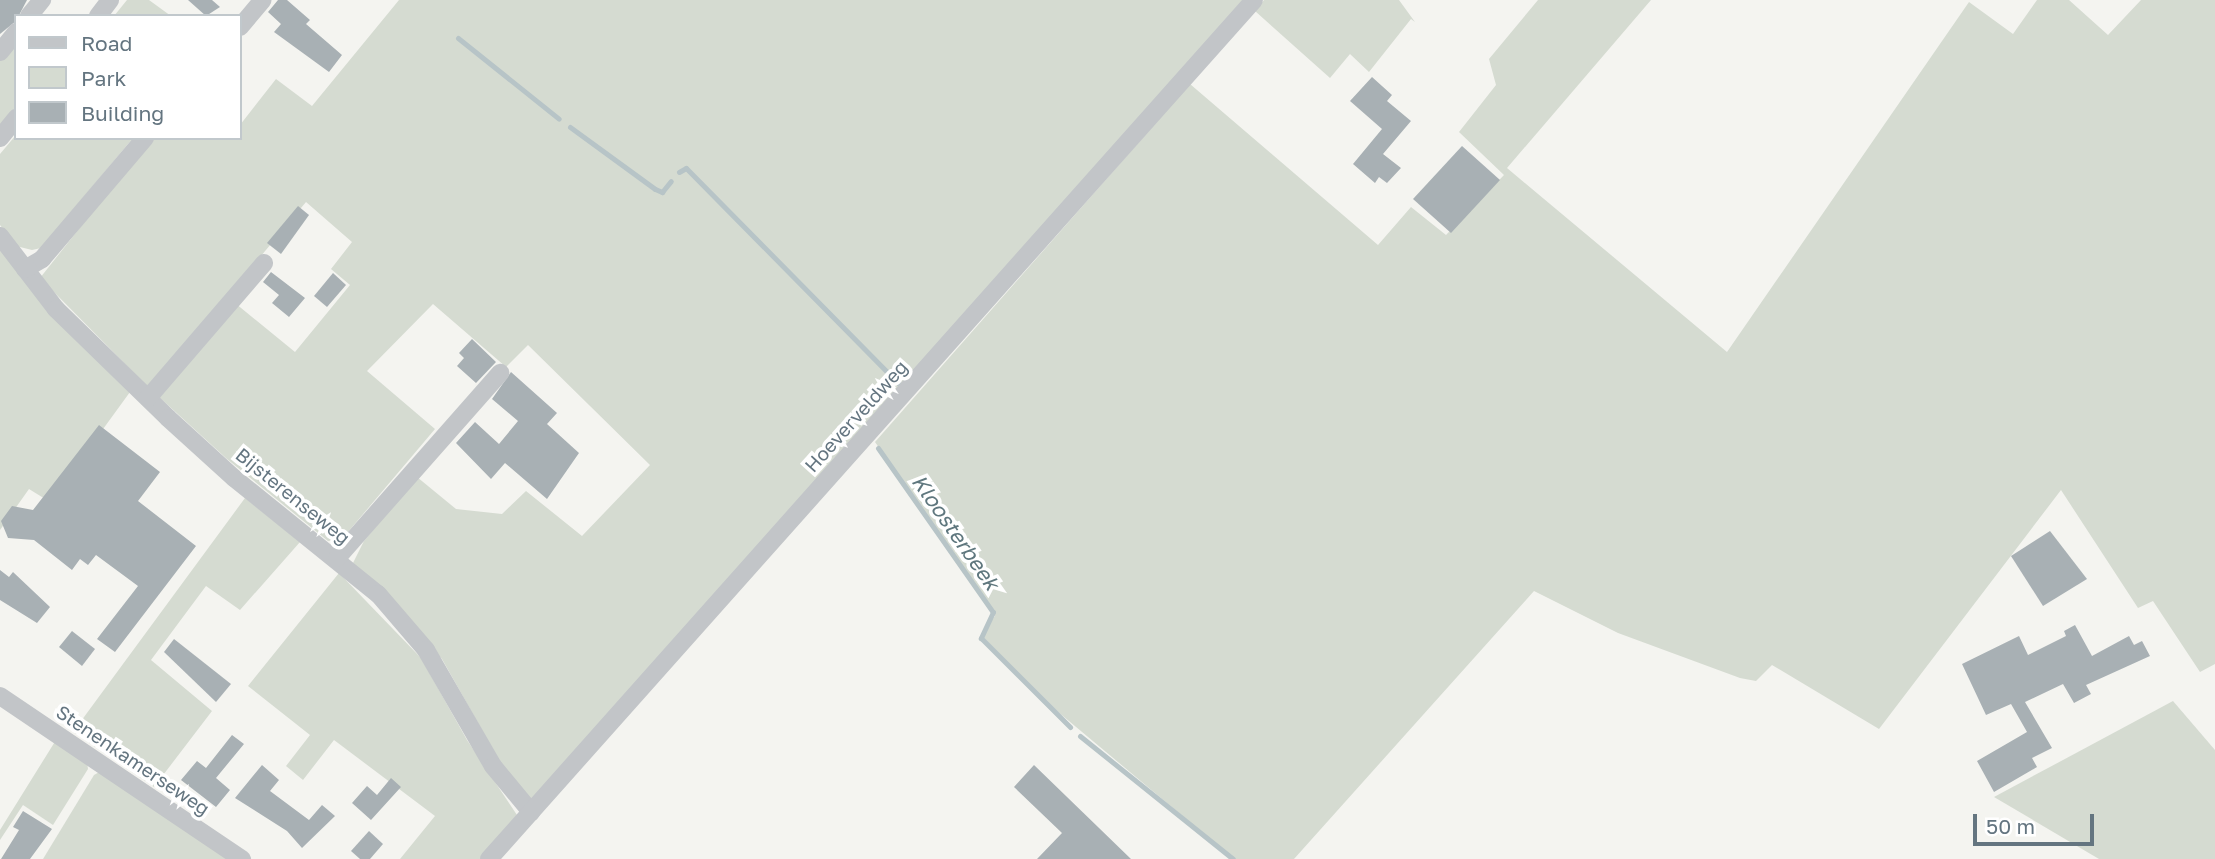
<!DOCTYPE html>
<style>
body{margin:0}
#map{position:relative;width:2215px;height:859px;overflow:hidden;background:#f4f4f0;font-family:"Golos Text",sans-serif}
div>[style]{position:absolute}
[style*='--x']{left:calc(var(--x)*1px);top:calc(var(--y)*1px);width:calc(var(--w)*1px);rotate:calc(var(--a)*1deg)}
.green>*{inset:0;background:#d5dbd1}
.stream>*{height:5px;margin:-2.5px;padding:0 2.5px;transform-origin:2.5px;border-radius:2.5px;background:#b7c4c7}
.building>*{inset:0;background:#a8b0b4}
.minor>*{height:18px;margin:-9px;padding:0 9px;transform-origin:9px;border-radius:9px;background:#c2c5c8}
span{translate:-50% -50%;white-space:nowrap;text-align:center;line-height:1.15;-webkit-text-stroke:7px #fff;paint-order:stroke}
.street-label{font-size:19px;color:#647580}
.water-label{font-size:21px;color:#5f777e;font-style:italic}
.legend{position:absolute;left:14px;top:14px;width:228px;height:126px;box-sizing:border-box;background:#fff;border:2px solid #c1c8cc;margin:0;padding:9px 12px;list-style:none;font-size:21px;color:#647580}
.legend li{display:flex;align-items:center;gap:14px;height:35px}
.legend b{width:35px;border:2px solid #c1c8cc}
.scale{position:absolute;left:1973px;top:814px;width:121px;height:32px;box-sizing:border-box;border:4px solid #647580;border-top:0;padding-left:9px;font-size:21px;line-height:24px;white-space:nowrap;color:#647580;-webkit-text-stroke:5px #fff;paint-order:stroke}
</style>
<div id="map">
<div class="green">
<div style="clip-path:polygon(127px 0,149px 0,171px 16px,114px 16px)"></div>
<div style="clip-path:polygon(399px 0,1246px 0,534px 799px,526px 797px,505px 771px,442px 659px,353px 563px,364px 541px,417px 477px,456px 509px,502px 514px,526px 491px,582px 536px,650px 465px,528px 345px,506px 367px,433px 304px,367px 371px,435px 429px,342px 539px,328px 541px,227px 459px,158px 396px,235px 303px,295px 352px,350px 285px,331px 269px,352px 242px,306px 202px,150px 389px,40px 278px,151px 138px,240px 138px,240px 125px,276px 79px,312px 106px)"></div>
<div style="clip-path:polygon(1264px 0,1399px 0,1415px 22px,1411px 19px,1369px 72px,1350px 54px,1330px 78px,1255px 11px)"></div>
<div style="clip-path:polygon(1538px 0,1651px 0,1507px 168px,1727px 352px,1969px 2px,2013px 34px,2037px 0,2069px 0,2108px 35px,2141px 0,2215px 0,2215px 664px,2200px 672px,2153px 601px,2138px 608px,2061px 490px,1879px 729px,1772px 665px,1756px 681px,1740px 678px,1618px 633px,1534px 591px,1294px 859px,1234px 859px,1045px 701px,981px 635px,995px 616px,875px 442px,1190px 84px,1378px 245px,1411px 207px,1446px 235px,1504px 175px,1459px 132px,1496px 85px,1489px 59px)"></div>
<div style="clip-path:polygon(16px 41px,16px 111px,0 131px,0 60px)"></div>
<div style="clip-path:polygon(16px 135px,16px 138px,133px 138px,41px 248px,32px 250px,16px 246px,0 225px,0 154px)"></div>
<div style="clip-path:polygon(0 248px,48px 311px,130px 392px,50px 502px,29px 489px,0 530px)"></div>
<div style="clip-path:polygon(245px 498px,300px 542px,240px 610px,206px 586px,151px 660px,212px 711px,154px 787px,73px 732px)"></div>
<div style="clip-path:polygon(339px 573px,421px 658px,467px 740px,517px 815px,480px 859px,400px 859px,435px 816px,334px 740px,303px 780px,286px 766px,310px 735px,248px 686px)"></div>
<div style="clip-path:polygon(2173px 701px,2215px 750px,2215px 859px,2099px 859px,1994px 797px)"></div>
<div style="clip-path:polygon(56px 740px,87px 762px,88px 769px,53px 825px,23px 805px,0 840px,0 830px)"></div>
<div style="clip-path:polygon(101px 771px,229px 859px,43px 859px,94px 775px)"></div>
</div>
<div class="stream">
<div style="--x:458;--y:38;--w:129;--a:38.7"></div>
<div style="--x:570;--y:127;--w:105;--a:36.1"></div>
<div style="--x:655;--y:189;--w:8;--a:23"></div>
<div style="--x:662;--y:192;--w:14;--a:-51"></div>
<div style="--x:679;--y:172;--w:8;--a:-30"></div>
<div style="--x:686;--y:168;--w:309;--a:45.4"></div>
<div style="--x:878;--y:448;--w:200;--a:55"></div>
<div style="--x:993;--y:612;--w:29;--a:115"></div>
<div style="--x:981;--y:638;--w:126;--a:45"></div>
<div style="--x:1080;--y:736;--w:196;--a:38.8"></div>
</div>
<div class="building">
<div style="clip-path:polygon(0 0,27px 0,16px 21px,0 34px)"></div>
<div style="clip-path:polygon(188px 0,212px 0,220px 7px,206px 16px)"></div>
<div style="clip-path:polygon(278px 0,287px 0,310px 20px,306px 24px,342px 55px,329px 72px,274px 32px,281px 24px,268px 12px)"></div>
<div style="clip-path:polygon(1372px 77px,1392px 95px,1387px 101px,1411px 121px,1383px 154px,1401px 168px,1387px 183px,1379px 177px,1375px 183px,1353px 164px,1382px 129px,1350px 101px)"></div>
<div style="clip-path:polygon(1462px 146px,1500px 180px,1451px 233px,1413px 199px)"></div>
<div style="clip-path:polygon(298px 206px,309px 215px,281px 254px,267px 243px)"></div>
<div style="clip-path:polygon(271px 272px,305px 298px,289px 317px,272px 303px,279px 295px,263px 282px)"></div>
<div style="clip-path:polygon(333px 273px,346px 285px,327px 307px,314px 296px)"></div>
<div style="clip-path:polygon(472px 339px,496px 362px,476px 383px,457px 366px,464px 358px,459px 353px)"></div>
<div style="clip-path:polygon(511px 372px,557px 413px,547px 424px,579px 453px,547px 499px,505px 463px,491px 479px,456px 443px,475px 422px,499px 444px,518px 421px,492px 399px)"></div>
<div style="clip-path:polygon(99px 425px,160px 472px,138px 501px,196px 546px,115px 652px,97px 639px,138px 586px,96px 555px,88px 565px,80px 559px,72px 570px,34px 540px,8px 538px,1px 521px,12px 506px,33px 510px)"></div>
<div style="clip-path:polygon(2050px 531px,2087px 579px,2043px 606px,2011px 556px)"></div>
<div style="clip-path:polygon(0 570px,9px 577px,13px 572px,50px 607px,37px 623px,0 600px)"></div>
<div style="clip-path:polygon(2075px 625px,2092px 656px,2129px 636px,2134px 645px,2142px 641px,2150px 656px,2086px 685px,2091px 694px,2074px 703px,2063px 684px,2025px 702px,2052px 748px,2032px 758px,2037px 767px,1994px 792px,1977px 761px,2027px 732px,2011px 704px,1986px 715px,1962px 664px,2019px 636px,2028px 655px,2066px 636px,2064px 631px)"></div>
<div style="clip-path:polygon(72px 631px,95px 649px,82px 666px,59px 647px)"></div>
<div style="clip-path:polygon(174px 639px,231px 684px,216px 702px,164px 652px)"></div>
<div style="clip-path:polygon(232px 735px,244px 744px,216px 778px,230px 790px,216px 807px,181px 780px,197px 761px,206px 768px)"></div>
<div style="clip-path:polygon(262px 765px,279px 780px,270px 791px,309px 820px,322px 805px,335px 816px,302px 848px,287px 831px,235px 798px)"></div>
<div style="clip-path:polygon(1034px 765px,1131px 859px,1037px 859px,1062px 833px,1014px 787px)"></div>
<div style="clip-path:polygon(391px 778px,401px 787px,371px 820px,352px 803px,367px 786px,377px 795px)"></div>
<div style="clip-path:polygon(23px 811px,52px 829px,30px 859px,1px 859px,19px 830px,13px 827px)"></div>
<div style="clip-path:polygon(369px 831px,383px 844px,370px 859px,360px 859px,351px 851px)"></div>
</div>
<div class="minor">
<div style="--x:29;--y:16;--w:21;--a:-51"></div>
<div style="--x:98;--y:16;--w:20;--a:-53"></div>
<div style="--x:240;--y:27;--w:35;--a:-50"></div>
<div style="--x:0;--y:52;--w:26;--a:-51"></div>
<div style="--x:0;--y:138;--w:26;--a:-51"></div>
<div style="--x:0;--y:236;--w:92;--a:52.5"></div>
<div style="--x:56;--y:309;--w:156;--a:44.2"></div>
<div style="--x:168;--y:418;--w:89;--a:42.3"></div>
<div style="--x:234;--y:478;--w:185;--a:38.9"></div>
<div style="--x:378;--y:594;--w:74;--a:49.4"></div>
<div style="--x:426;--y:650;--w:134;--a:60"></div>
<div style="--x:493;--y:766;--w:60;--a:50.4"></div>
<div style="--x:25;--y:269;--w:20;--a:-30"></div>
<div style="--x:42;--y:259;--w:159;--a:-49.6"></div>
<div style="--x:148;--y:398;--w:178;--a:-49.3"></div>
<div style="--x:337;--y:558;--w:247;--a:-48.6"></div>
<div style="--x:0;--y:696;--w:292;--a:34"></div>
<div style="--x:489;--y:859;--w:1150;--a:-48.31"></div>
</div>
<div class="street-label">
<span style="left:856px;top:416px;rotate:-48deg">Hoeverveldweg</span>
<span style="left:293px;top:496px;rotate:39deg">Bijsterenseweg</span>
<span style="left:133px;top:760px;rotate:34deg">Stenenkamerseweg</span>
</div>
<div class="water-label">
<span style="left:956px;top:532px;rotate:55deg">Kloosterbeek</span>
</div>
<ul class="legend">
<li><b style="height:9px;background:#c2c5c8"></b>Road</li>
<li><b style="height:19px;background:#d5dbd1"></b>Park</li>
<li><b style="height:19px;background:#a8b0b4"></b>Building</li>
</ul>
<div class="scale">50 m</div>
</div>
